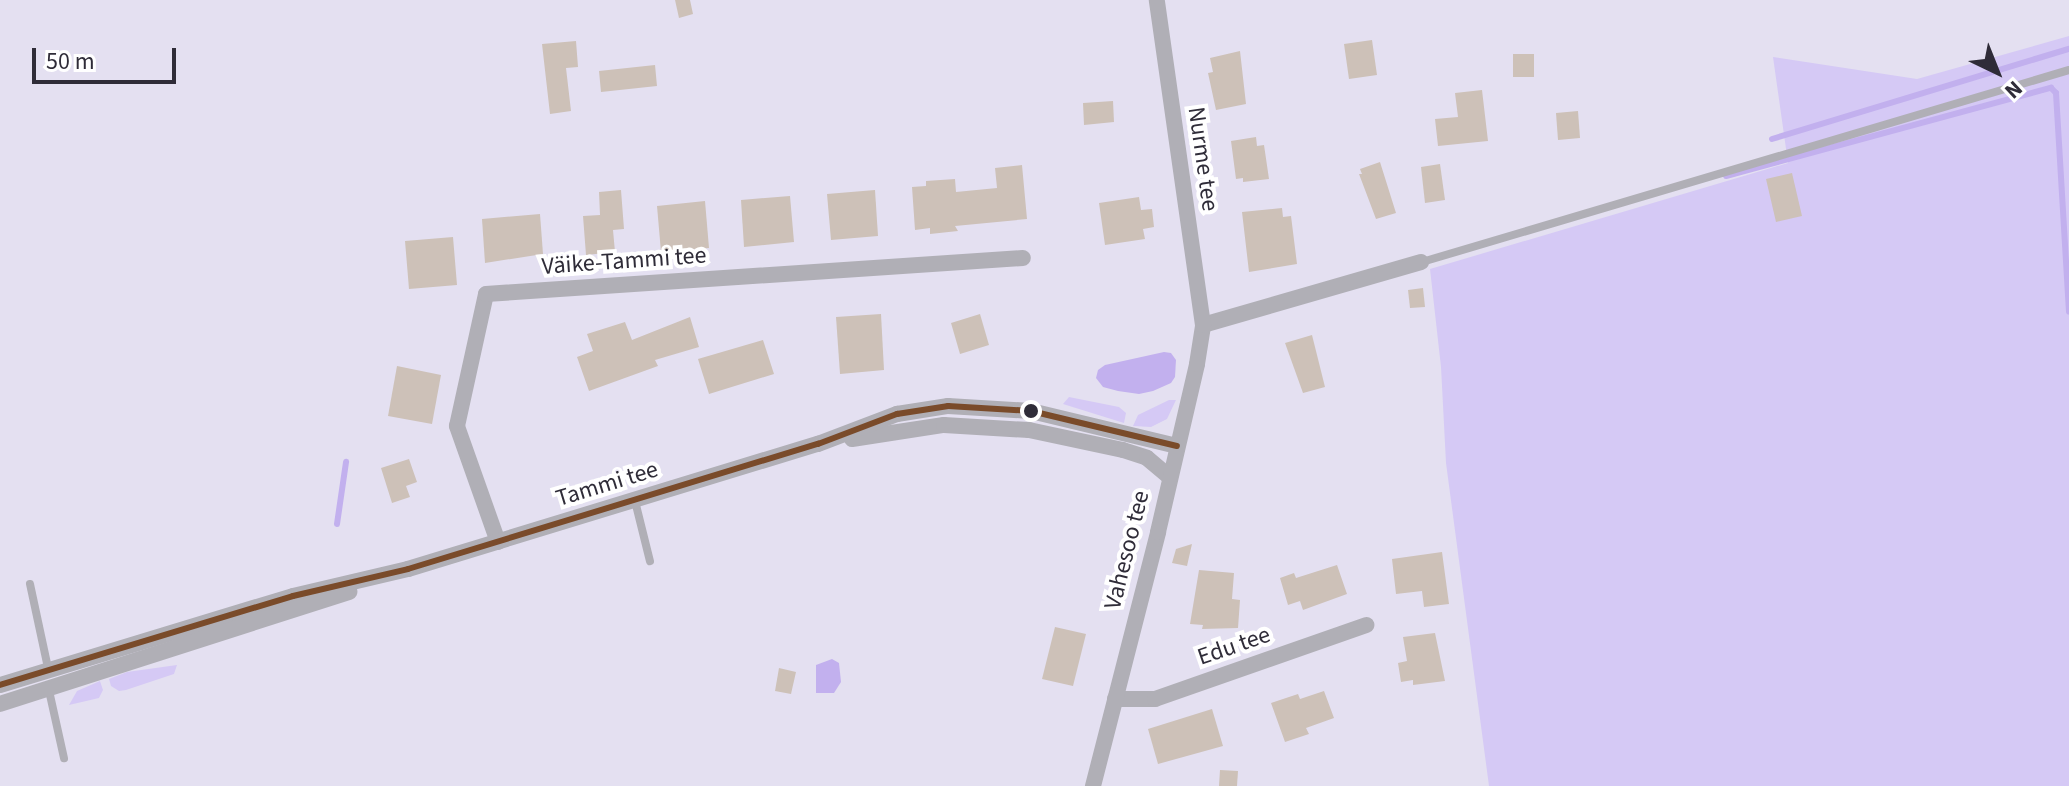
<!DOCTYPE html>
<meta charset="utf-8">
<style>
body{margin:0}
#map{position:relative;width:2069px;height:786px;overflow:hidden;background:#e4e0f1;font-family:"Source Sans 3",sans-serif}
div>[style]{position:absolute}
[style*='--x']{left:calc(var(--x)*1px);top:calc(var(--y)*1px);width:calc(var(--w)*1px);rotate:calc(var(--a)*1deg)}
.green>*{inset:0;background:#d5c9f5}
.water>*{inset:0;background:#c2b0ee}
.stream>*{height:6px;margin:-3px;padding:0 3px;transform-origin:3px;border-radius:3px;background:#c2b0ee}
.building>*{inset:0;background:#cdc1b8}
.lane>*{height:8px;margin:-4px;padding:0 4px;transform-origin:4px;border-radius:4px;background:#b0afb6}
.street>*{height:16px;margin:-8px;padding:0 8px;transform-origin:8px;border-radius:8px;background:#b0afb6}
.bus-1>*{height:6px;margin:-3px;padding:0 3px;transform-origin:3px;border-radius:3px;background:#7a4b2a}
.dots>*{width:22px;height:22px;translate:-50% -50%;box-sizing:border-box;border:4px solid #fff;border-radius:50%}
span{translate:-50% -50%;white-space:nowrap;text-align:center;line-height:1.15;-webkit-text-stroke:8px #fff;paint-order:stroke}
.street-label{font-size:24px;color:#2f2c38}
.north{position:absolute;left:1957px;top:32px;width:80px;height:80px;-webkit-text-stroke:6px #fff;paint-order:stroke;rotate:137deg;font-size:22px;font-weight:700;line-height:32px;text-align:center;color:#2f2c38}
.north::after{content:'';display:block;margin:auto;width:28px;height:36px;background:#2f2c38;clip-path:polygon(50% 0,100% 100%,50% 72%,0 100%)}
.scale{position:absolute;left:32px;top:48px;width:144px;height:36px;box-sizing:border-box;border:4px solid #2f2c38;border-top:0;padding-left:10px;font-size:24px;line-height:28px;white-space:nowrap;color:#2f2c38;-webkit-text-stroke:6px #fff;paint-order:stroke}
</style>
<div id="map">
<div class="green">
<div style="clip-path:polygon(2069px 36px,2069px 786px,1489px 786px,1446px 463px,1441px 367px,1430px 269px,1788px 163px,1773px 57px,1917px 79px)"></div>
<div style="clip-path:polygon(1069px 397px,1119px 407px,1126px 413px,1124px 423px,1063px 404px)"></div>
<div style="clip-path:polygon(1169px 400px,1176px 400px,1167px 419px,1151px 427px,1133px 426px,1138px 415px)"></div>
<div style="clip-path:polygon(177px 665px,174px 674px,126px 690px,119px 691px,111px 686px,109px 679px,127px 672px)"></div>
<div style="clip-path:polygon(100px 681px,103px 690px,99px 698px,69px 705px,77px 691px)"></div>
</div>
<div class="water">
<div style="clip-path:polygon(1164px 352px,1171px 353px,1176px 360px,1175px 377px,1171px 383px,1153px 391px,1139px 394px,1118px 391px,1103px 387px,1096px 378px,1098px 370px,1105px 365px)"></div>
<div style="clip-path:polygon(832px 659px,839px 663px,841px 682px,834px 693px,816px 693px,816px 665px)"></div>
</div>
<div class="stream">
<div style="--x:1772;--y:139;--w:310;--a:-16.9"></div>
<div style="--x:1726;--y:176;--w:337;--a:-15.2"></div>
<div style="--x:2051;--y:88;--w:7;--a:45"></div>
<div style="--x:2056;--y:93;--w:219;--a:86.6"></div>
<div style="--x:337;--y:524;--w:63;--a:-81.7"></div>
</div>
<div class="building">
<div style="clip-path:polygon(675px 0,690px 0,693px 14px,679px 18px)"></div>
<div style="clip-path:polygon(1372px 40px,1377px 75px,1349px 79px,1344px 44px)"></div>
<div style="clip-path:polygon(576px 41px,578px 67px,566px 68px,571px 111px,550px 114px,542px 44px)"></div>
<div style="clip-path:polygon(1240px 51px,1246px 104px,1216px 110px,1208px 73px,1213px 72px,1210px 58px)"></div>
<div style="clip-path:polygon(1513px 54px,1534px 54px,1534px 77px,1513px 77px)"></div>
<div style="clip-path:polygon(655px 65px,657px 86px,601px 92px,599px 71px)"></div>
<div style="clip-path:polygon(1482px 90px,1488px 141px,1438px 146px,1435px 119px,1458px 117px,1455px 93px)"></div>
<div style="clip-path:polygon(1113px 101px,1114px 122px,1084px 125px,1083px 103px)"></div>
<div style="clip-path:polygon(1578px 111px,1580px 138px,1558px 140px,1556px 113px)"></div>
<div style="clip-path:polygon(1256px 137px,1257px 146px,1264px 145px,1269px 179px,1243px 182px,1243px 178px,1236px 179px,1231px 141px)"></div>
<div style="clip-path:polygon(1380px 162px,1396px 213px,1376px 219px,1359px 174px,1362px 174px,1360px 169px)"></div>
<div style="clip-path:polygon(1440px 164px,1445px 200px,1425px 203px,1421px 167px)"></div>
<div style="clip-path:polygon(1022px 165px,1027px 219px,955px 226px,958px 231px,930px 234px,930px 228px,915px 230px,912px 187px,926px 186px,926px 181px,955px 179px,956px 192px,997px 188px,995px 168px)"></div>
<div style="clip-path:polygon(1792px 173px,1802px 216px,1776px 222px,1766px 179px)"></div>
<div style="clip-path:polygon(621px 190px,624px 229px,613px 230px,615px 252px,586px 255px,583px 216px,600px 215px,599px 192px)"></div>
<div style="clip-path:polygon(875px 190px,878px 236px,831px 240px,827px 194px)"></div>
<div style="clip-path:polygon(790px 196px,794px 242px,744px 247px,741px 200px)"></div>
<div style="clip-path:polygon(1139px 197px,1141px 210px,1152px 209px,1154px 227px,1143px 229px,1145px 239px,1105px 245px,1099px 203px)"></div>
<div style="clip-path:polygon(705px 201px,709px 248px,661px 252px,657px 206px)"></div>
<div style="clip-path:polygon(1282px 208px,1283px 217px,1291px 216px,1297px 264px,1249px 272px,1242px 212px)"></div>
<div style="clip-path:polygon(540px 214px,543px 254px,485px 263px,482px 219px)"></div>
<div style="clip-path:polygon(453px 237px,457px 285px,409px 289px,405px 241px)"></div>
<div style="clip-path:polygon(1423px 288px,1425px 307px,1410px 308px,1408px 290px)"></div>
<div style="clip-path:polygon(881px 314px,884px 370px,840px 374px,836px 317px)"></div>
<div style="clip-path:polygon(980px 314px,989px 345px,960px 354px,951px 323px)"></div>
<div style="clip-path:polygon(690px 317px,699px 347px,655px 360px,658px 366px,589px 391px,577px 357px,593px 351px,587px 334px,625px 322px,632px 340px)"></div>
<div style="clip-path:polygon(1312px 335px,1325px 387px,1303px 393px,1285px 343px)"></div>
<div style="clip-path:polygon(763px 340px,774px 374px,709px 394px,698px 359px)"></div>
<div style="clip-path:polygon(397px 366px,441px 375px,432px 424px,388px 416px)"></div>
<div style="clip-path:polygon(409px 459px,417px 482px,406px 486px,410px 497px,392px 503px,381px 468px)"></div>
<div style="clip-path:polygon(1192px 544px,1187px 566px,1172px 563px,1176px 549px)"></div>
<div style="clip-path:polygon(1442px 552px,1449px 604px,1424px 607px,1422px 591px,1396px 594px,1392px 559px)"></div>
<div style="clip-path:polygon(1337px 565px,1347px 594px,1303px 610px,1300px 601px,1288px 605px,1280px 578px,1294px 573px,1296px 578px)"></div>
<div style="clip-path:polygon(1199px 570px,1234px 573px,1232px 599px,1240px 600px,1238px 628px,1202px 629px,1203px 625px,1190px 624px)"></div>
<div style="clip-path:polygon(1055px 627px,1086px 634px,1073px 686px,1042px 679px)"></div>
<div style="clip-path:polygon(1435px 633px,1445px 681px,1413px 685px,1413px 680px,1401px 682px,1398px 663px,1407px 661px,1403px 637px)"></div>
<div style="clip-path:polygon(779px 668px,796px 672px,791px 694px,775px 691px)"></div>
<div style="clip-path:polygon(1324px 691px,1334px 718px,1306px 728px,1309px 734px,1285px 742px,1271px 703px,1298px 694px,1300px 699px)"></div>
<div style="clip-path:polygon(1212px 709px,1223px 746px,1158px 764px,1148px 729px)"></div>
<div style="clip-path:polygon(1220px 770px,1238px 771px,1237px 786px,1219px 786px)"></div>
</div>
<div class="lane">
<div style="--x:1422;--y:262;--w:675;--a:-16.53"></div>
<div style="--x:635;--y:501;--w:62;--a:76"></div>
<div style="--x:30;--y:584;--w:91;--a:77.9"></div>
<div style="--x:48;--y:686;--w:74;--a:77.5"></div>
</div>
<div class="street">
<div style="--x:1203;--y:325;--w:227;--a:-16.1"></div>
<div style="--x:852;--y:439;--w:93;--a:-8.7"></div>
<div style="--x:944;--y:425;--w:85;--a:3.4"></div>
<div style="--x:1029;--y:430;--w:96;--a:12"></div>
<div style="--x:1123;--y:450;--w:25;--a:18"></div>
<div style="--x:1147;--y:458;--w:30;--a:40"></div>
<div style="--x:498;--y:542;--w:123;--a:-109.5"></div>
<div style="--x:457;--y:426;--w:135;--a:-77.6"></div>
<div style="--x:486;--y:294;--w:538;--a:-3.84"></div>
<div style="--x:0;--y:685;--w:306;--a:-16.9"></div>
<div style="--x:293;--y:596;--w:118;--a:-13.2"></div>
<div style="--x:408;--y:569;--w:429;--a:-17"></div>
<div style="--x:818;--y:444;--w:85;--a:-20.8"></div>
<div style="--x:897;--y:414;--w:52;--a:-8.9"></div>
<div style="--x:948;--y:406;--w:83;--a:3.4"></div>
<div style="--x:1031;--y:411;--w:150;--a:13.5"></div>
<div style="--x:1115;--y:699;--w:40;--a:0"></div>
<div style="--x:1155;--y:699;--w:224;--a:-19.3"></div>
<div style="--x:0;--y:704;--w:367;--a:-17.8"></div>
<div style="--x:1093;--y:786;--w:262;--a:-75.6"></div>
<div style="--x:1158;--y:532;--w:172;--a:-76.9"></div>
<div style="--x:1197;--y:364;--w:39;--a:-81"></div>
<div style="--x:1203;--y:325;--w:328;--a:-98.1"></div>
</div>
<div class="bus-1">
<div style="--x:0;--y:685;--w:306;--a:-16.9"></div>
<div style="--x:293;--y:596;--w:118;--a:-13.2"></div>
<div style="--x:408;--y:569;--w:429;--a:-17"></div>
<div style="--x:818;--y:444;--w:85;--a:-20.8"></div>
<div style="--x:897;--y:414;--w:52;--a:-8.9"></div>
<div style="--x:948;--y:406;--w:83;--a:3.4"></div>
<div style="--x:1031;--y:411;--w:150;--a:13.5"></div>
</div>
<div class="dots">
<div style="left:1031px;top:411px;background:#2f2c38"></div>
</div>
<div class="street-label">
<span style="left:1203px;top:159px;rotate:82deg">Nurme tee</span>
<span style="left:624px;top:261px;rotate:-4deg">Väike-Tammi tee</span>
<span style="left:607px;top:484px;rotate:-17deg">Tammi tee</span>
<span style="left:1127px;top:550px;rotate:-76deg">Vahesoo tee</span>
<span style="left:1234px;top:646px;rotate:-19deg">Edu tee</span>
</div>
<div class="north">N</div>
<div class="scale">50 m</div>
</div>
